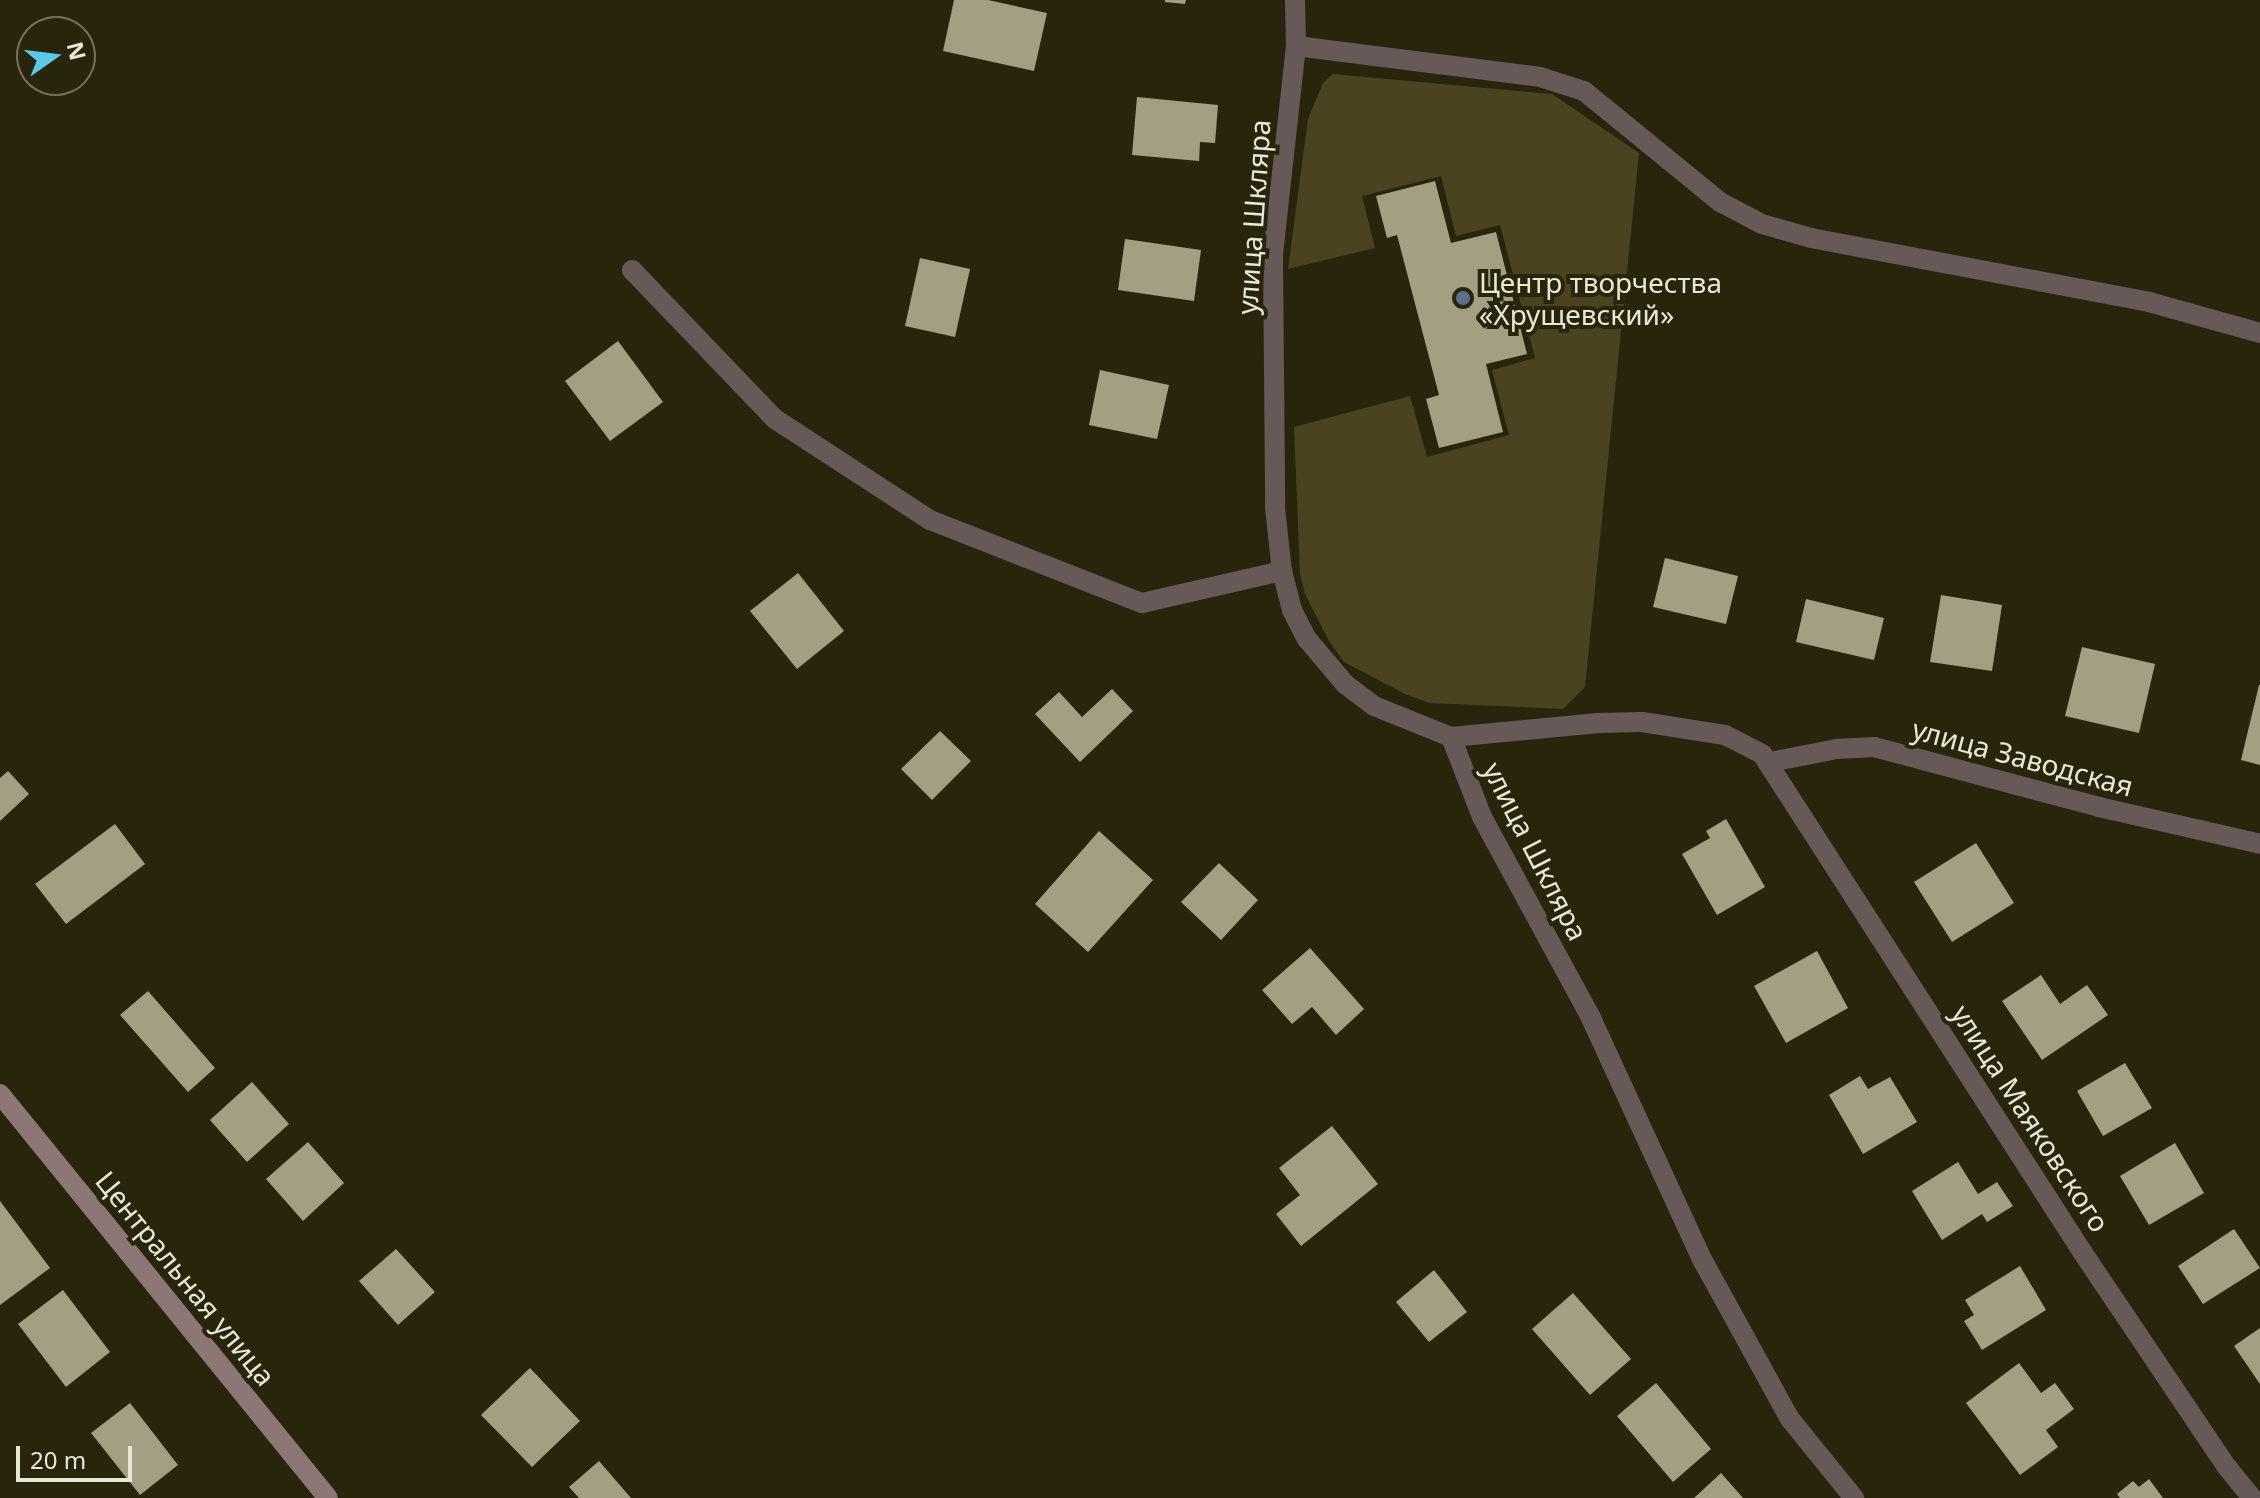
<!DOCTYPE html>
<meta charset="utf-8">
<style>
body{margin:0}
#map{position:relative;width:2260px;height:1498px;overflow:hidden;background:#29250c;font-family:"Noto Sans",sans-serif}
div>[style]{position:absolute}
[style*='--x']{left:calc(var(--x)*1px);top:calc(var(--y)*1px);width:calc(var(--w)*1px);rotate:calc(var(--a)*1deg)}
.green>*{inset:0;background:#494320}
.building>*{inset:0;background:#a49f83}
.street>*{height:20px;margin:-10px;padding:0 10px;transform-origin:10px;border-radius:10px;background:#675958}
.secondary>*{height:20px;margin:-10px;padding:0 10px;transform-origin:10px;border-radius:10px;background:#8c7676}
.dots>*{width:22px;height:22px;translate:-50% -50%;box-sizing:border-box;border:4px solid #29250c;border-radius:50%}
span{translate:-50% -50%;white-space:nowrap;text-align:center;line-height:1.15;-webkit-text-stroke:8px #29250c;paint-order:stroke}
.street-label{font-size:28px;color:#e8e6d7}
.poi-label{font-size:28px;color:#e8e6d7}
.left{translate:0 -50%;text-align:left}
.north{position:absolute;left:16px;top:16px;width:80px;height:80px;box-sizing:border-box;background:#29250c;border:2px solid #75725d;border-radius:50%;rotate:76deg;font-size:22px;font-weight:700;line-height:32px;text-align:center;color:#e8e6d7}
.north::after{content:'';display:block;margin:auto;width:28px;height:36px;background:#5ac8e6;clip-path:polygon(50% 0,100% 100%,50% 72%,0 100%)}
.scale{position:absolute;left:16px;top:1446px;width:116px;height:36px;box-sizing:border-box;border:4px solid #e8e6d7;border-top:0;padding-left:10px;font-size:24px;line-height:28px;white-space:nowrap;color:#e8e6d7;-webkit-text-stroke:6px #29250c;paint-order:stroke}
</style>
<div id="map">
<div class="green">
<div style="clip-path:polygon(1333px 74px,1552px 94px,1639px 153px,1585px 687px,1563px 709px,1429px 703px,1405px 694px,1344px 662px,1329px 641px,1305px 594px,1300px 574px,1294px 427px,1410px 396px,1427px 457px,1509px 435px,1492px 370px,1535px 358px,1500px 225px,1456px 236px,1441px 176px,1362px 196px,1375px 248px,1288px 269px,1308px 119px,1323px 83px)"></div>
</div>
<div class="building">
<div style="clip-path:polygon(954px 0,988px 0,1047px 13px,1034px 71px,943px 51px)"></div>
<div style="clip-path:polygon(1165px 0,1186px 0,1185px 4px,1165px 2px)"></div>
<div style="clip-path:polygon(1137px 97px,1218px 105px,1215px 143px,1200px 142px,1199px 161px,1132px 155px)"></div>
<div style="clip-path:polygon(1435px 181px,1451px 243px,1496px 232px,1527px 354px,1486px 364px,1503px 432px,1439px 448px,1426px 399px,1439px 395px,1397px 235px,1387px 238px,1376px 196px)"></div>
<div style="clip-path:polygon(1125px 239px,1201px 250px,1194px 301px,1118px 290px)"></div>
<div style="clip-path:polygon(920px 258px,970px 269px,955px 337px,905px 326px)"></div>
<div style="clip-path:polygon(618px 341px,663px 402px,610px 441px,565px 381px)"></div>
<div style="clip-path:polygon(1100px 370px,1169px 385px,1157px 439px,1089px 425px)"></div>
<div style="clip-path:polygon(1665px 558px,1738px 576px,1726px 624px,1653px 607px)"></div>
<div style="clip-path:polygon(798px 573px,844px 631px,797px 669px,750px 611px)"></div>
<div style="clip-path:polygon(1941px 595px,2002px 605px,1992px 671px,1930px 662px)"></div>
<div style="clip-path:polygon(1806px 599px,1884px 618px,1874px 660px,1796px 642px)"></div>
<div style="clip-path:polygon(2082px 647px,2155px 664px,2139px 733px,2065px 716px)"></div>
<div style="clip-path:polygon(2259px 685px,2260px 685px,2260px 765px,2241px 760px)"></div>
<div style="clip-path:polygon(1112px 689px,1133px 711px,1080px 762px,1035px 714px,1059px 692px,1082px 717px)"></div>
<div style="clip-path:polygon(940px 731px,971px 761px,932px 800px,901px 769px)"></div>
<div style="clip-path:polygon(8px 771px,29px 794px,0 821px,0 778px)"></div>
<div style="clip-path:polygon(1726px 819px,1765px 887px,1717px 915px,1682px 854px,1710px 838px,1706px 831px)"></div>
<div style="clip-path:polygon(115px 824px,145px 864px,66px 924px,35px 884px)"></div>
<div style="clip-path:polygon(1099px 831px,1153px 880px,1088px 952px,1035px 904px)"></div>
<div style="clip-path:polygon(1976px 843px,2014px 903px,1952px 942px,1914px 882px)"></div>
<div style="clip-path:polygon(1219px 863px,1258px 900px,1221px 940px,1181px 902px)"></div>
<div style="clip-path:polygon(1310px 948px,1364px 1009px,1336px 1035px,1312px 1007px,1292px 1024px,1262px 990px)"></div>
<div style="clip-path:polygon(1817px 951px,1848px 1008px,1786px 1043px,1754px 986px)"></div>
<div style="clip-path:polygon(2041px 975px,2060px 1004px,2087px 985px,2108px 1015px,2042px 1060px,2002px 1001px)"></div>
<div style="clip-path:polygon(148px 991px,215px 1068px,188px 1092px,120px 1015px)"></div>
<div style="clip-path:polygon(2125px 1063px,2152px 1108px,2103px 1136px,2077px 1091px)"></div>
<div style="clip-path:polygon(1860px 1076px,1868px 1089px,1890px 1077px,1917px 1122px,1863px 1154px,1829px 1095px)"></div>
<div style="clip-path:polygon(252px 1082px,289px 1124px,247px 1162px,210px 1120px)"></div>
<div style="clip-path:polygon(1332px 1126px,1378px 1184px,1301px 1246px,1276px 1214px,1300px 1195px,1279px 1168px)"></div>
<div style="clip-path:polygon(308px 1142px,344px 1183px,303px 1221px,266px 1179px)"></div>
<div style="clip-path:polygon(2175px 1143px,2204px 1193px,2149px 1225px,2120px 1176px)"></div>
<div style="clip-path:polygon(1958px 1162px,1978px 1194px,1997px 1182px,2013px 1206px,1987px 1222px,1982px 1214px,1942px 1240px,1912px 1191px)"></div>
<div style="clip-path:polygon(0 1201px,50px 1268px,0 1305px)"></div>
<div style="clip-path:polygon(2234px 1229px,2260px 1268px,2203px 1304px,2178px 1266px)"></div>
<div style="clip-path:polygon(396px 1249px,435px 1292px,398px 1325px,359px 1281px)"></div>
<div style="clip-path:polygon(2020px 1266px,2046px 1310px,1982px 1350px,1964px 1321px,1974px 1315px,1965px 1300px)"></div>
<div style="clip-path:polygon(1434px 1270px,1467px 1312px,1429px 1342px,1396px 1302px)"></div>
<div style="clip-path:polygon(63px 1290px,110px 1352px,66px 1387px,18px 1324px)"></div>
<div style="clip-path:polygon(1573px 1293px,1631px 1359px,1590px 1395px,1532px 1329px)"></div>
<div style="clip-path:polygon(2260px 1328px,2260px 1384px,2234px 1346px)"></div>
<div style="clip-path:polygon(2019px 1363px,2041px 1393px,2055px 1383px,2074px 1409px,2046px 1430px,2058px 1447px,2020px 1475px,1966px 1403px)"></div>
<div style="clip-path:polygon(530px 1368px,580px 1421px,532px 1467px,481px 1415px)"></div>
<div style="clip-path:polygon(1656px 1383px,1711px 1449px,1673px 1482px,1617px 1416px)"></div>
<div style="clip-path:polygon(130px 1403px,178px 1465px,140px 1495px,91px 1433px)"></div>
<div style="clip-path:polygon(599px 1461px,631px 1498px,579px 1498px,569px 1487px)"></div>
<div style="clip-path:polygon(1721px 1473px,1743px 1498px,1694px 1498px)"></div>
<div style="clip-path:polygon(2149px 1479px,2163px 1498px,2120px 1498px,2117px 1494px,2133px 1481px,2139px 1487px)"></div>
</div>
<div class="street">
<div style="--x:1295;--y:0;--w:46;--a:88.8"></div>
<div style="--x:1296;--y:46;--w:211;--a:96.3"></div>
<div style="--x:1273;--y:256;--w:252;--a:89.5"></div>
<div style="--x:1275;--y:508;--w:63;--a:83.7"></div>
<div style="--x:1282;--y:571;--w:40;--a:75.6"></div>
<div style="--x:1292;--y:610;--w:33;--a:63"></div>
<div style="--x:1307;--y:639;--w:59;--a:49.8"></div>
<div style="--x:1345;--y:684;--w:36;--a:37"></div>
<div style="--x:1374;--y:706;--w:83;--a:21.9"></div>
<div style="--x:1451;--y:737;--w:86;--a:68.8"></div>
<div style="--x:1482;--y:817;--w:229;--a:61.5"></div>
<div style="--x:1591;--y:1018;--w:268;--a:65.3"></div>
<div style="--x:1703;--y:1261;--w:180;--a:61.2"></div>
<div style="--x:1790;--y:1419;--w:102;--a:51"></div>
<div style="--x:1296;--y:46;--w:246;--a:7.2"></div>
<div style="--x:1540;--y:77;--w:46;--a:17.7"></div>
<div style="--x:1584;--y:91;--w:176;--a:39.2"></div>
<div style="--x:1720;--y:202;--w:47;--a:27.6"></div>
<div style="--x:1762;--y:224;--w:51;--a:15.9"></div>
<div style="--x:1811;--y:238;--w:344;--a:10.7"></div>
<div style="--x:2149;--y:302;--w:115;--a:15.6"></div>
<div style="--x:632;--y:270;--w:207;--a:46.2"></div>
<div style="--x:775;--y:419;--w:185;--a:33.1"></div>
<div style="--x:930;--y:520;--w:228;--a:21.4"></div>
<div style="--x:1142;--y:603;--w:144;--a:-12.9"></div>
<div style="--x:1451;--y:737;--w:148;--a:-5.4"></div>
<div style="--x:1598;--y:723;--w:44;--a:-1.3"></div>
<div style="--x:1642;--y:722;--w:84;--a:8.9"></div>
<div style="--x:1725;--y:735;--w:42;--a:27.2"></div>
<div style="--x:1762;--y:754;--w:590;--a:57.25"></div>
<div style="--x:2081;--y:1250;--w:262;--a:56.1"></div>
<div style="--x:2227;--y:1467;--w:40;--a:51"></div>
<div style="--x:1770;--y:762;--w:68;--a:-11"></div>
<div style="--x:1837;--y:749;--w:37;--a:-3"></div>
<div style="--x:1874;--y:747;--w:233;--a:14.9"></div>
<div style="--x:2099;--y:807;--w:165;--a:12.9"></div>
</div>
<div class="secondary">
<div style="--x:0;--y:1094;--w:520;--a:50.93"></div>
</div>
<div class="dots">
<div style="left:1463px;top:298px;background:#5c6f8a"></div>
</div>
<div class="street-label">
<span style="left:1253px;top:217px;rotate:-86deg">улица Шкляра</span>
<span style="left:2023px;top:757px;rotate:15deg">улица Заводская</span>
<span style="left:1536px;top:851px;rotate:63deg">улица Шкляра</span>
<span style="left:2031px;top:1118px;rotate:57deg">улица Маяковского</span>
<span style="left:186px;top:1278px;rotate:51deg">Центральная улица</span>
</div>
<div class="poi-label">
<span class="left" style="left:1479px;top:298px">Центр творчества<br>«Хрущевский»</span>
</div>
<div class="north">N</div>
<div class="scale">20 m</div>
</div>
